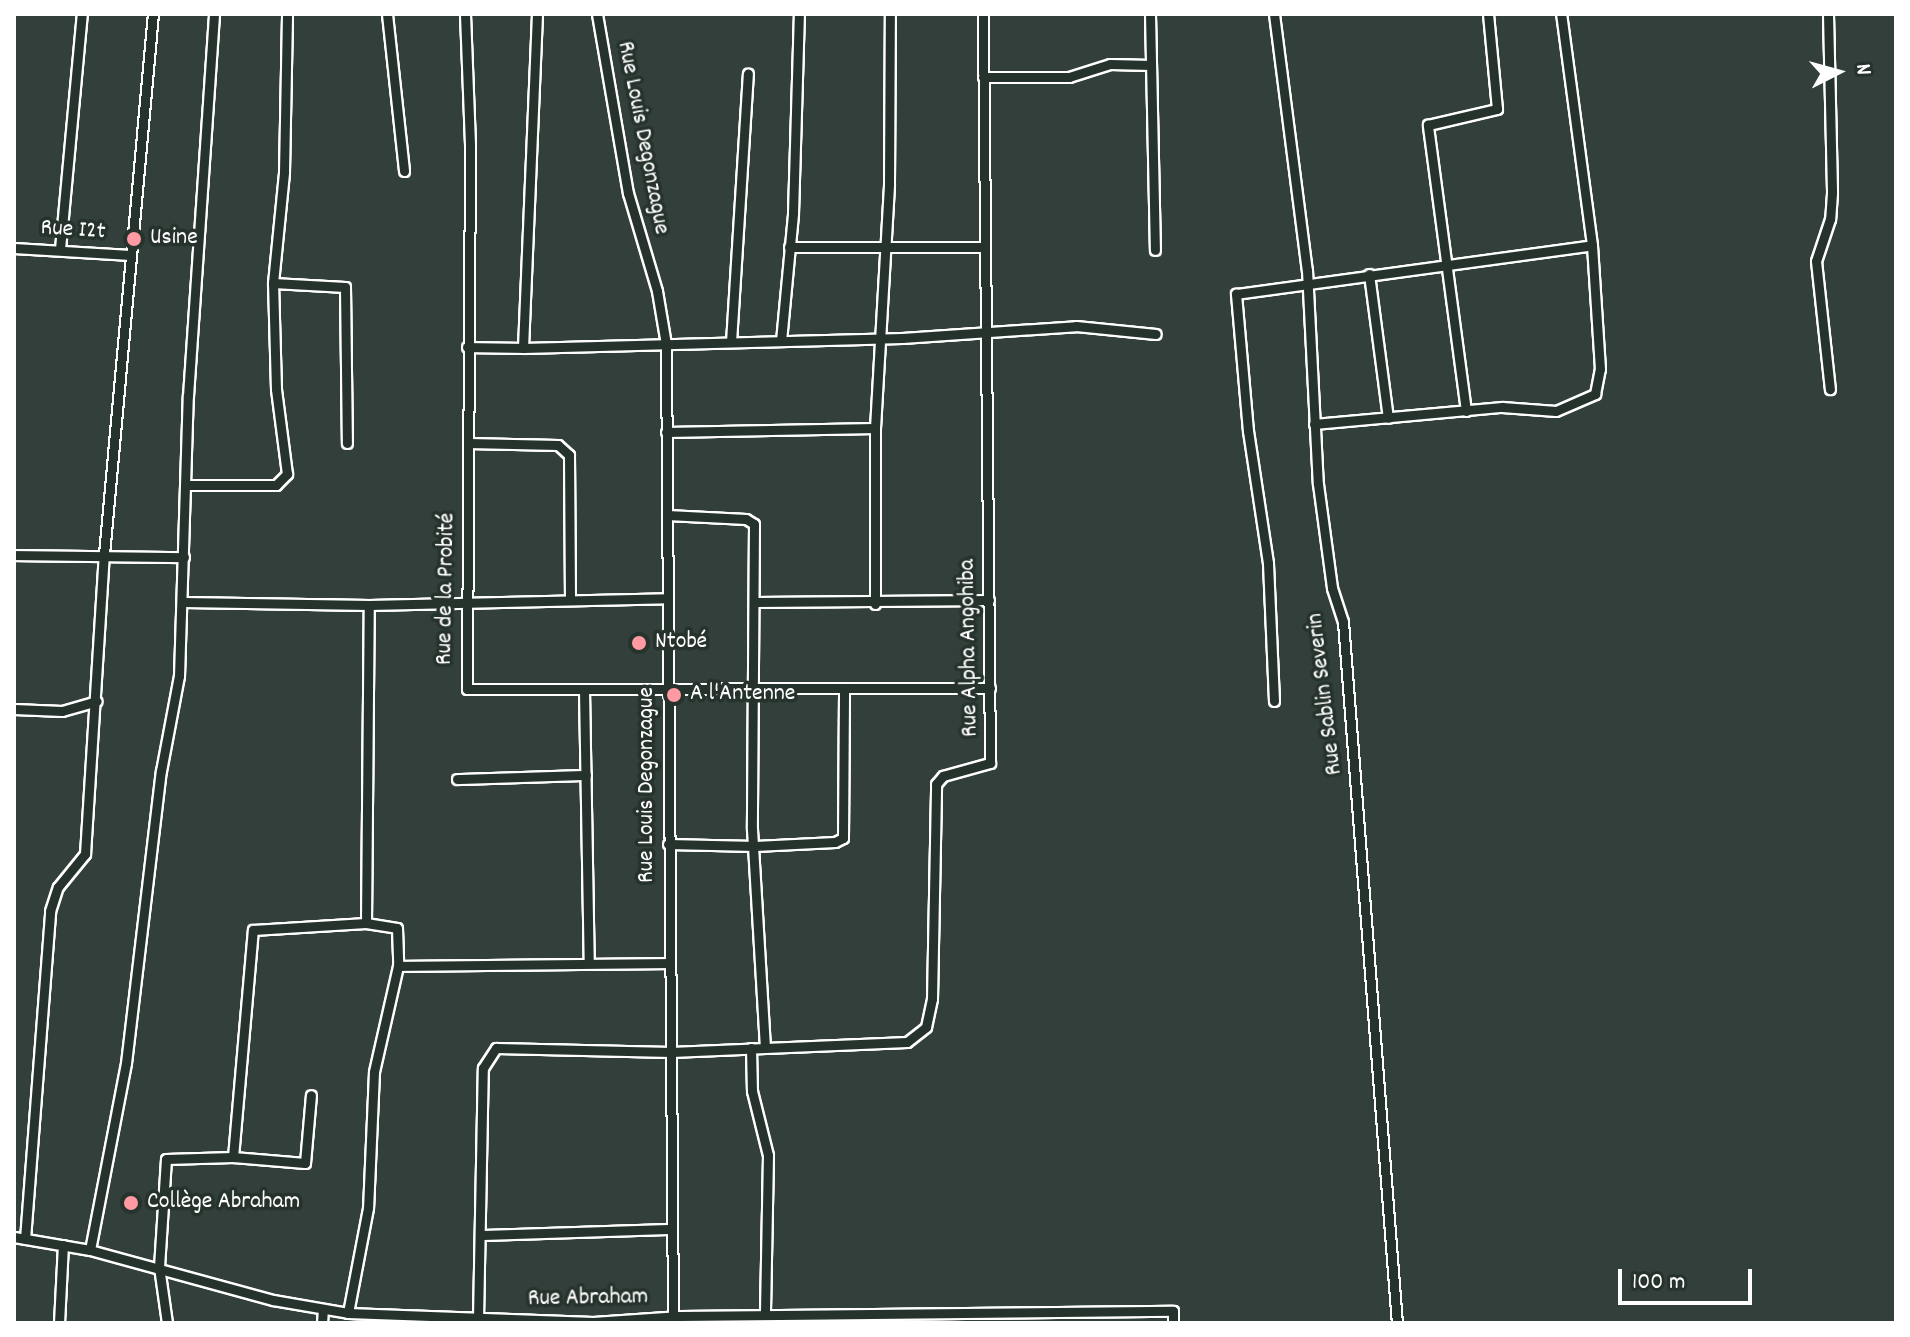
<!DOCTYPE html>
<meta charset="utf-8">
<style>
body{margin:0}
#map{position:relative;width:1910px;height:1337px;overflow:hidden;background:#333f3a;font-family:Dekko,sans-serif}
div>[style]{position:absolute}
[style*='--x']{left:calc(var(--x)*1px);top:calc(var(--y)*1px);width:calc(var(--w)*1px);rotate:calc(var(--a)*1deg)}
.roads{filter:drop-shadow(2px 0 #fff) drop-shadow(-2px 0 #fff) drop-shadow(0 2px #fff) drop-shadow(0 -2px #fff)}
.minor>*{height:9px;margin:-4.5px;padding:0 4.5px;transform-origin:4.5px;border-radius:4.5px;background:#26332d}
.dots>*{width:22px;height:22px;translate:-50% -50%;box-sizing:border-box;border:4px solid #26332d;border-radius:50%}
span{translate:-50% -50%;white-space:nowrap;text-align:center;line-height:1.15;-webkit-text-stroke:7px #26332d;paint-order:stroke}
.street-label{font-size:24px;color:#fff}
.poi-label{font-size:24px;color:#fff}
.left{translate:0 -50%;text-align:left}
.frame{position:absolute;inset:0;border:16px solid #fff;pointer-events:none}
.north{position:absolute;left:1798px;top:32px;width:80px;height:80px;-webkit-text-stroke:6px #26332d;paint-order:stroke;rotate:84deg;font-size:22px;font-weight:700;line-height:32px;text-align:center;color:#fff}
.north::after{content:'';display:block;margin:auto;width:28px;height:36px;background:#fff;clip-path:polygon(50% 0,100% 100%,50% 72%,0 100%)}
.scale{position:absolute;left:1618px;top:1269px;width:134px;height:36px;box-sizing:border-box;border:4px solid #fff;border-top:0;padding-left:10px;font-size:24px;line-height:28px;white-space:nowrap;color:#fff;-webkit-text-stroke:6px #26332d;paint-order:stroke}
</style>
<div id="map">
<div class="roads">
<div class="minor">
<div style="--x:387;--y:14;--w:158;--a:83.8"></div>
<div style="--x:465;--y:14;--w:132;--a:87.8"></div>
<div style="--x:470;--y:146;--w:543;--a:90.32"></div>
<div style="--x:467;--y:689;--w:523;--a:-0.11"></div>
<div style="--x:597;--y:14;--w:182;--a:80.2"></div>
<div style="--x:628;--y:193;--w:102;--a:73.5"></div>
<div style="--x:657;--y:291;--w:54;--a:80.4"></div>
<div style="--x:666;--y:344;--w:979;--a:89.59"></div>
<div style="--x:1150;--y:14;--w:236;--a:88.8"></div>
<div style="--x:1274;--y:14;--w:258;--a:82.7"></div>
<div style="--x:1307;--y:270;--w:214;--a:87.1"></div>
<div style="--x:1318;--y:484;--w:105;--a:82.3"></div>
<div style="--x:1332;--y:588;--w:36;--a:72"></div>
<div style="--x:1343;--y:622;--w:703;--a:85.6"></div>
<div style="--x:1828;--y:14;--w:179;--a:88.7"></div>
<div style="--x:1832;--y:193;--w:26;--a:94"></div>
<div style="--x:1830;--y:219;--w:44;--a:108.4"></div>
<div style="--x:1816;--y:261;--w:129;--a:83.8"></div>
<div style="--x:983;--y:77;--w:86;--a:0"></div>
<div style="--x:1069;--y:77;--w:43;--a:-17.6"></div>
<div style="--x:1110;--y:64;--w:41;--a:1.4"></div>
<div style="--x:789;--y:247;--w:194;--a:0"></div>
<div style="--x:14;--y:248;--w:116;--a:3.5"></div>
<div style="--x:60;--y:249;--w:236;--a:-84.7"></div>
<div style="--x:1369;--y:274;--w:145;--a:82.5"></div>
<div style="--x:273;--y:283;--w:72;--a:3.2"></div>
<div style="--x:345;--y:287;--w:156;--a:89.3"></div>
<div style="--x:781;--y:341;--w:129;--a:-84.6"></div>
<div style="--x:793;--y:213;--w:199;--a:-88.3"></div>
<div style="--x:731;--y:342;--w:269;--a:-86.4"></div>
<div style="--x:467;--y:347;--w:56;--a:1"></div>
<div style="--x:523;--y:348;--w:334;--a:-87.6"></div>
<div style="--x:523;--y:348;--w:379;--a:-1.5"></div>
<div style="--x:902;--y:338;--w:174;--a:-3.9"></div>
<div style="--x:1076;--y:326;--w:80;--a:5.7"></div>
<div style="--x:1466;--y:411;--w:289;--a:-97.6"></div>
<div style="--x:1428;--y:125;--w:71;--a:-13.1"></div>
<div style="--x:1497;--y:109;--w:95;--a:-95.4"></div>
<div style="--x:1314;--y:424;--w:189;--a:-5.2"></div>
<div style="--x:1502;--y:407;--w:54;--a:4.2"></div>
<div style="--x:1556;--y:411;--w:43;--a:-23.6"></div>
<div style="--x:1595;--y:394;--w:25;--a:-79"></div>
<div style="--x:1600;--y:369;--w:124;--a:-93.7"></div>
<div style="--x:1592;--y:245;--w:233;--a:-97.6"></div>
<div style="--x:666;--y:432;--w:209;--a:-1.1"></div>
<div style="--x:468;--y:443;--w:90;--a:1.3"></div>
<div style="--x:558;--y:445;--w:15;--a:42"></div>
<div style="--x:569;--y:455;--w:145;--a:89.6"></div>
<div style="--x:186;--y:485;--w:90;--a:0"></div>
<div style="--x:276;--y:485;--w:16;--a:-45"></div>
<div style="--x:287;--y:474;--w:86;--a:-97.4"></div>
<div style="--x:276;--y:389;--w:106;--a:-91.6"></div>
<div style="--x:273;--y:283;--w:112;--a:-84.3"></div>
<div style="--x:284;--y:172;--w:158;--a:-88.9"></div>
<div style="--x:667;--y:515;--w:79;--a:2.9"></div>
<div style="--x:746;--y:519;--w:9;--a:32"></div>
<div style="--x:754;--y:524;--w:305;--a:90.4"></div>
<div style="--x:752;--y:829;--w:219;--a:86.6"></div>
<div style="--x:14;--y:555;--w:170;--a:0.7"></div>
<div style="--x:184;--y:602;--w:185;--a:0.9"></div>
<div style="--x:369;--y:605;--w:299;--a:-1.3"></div>
<div style="--x:756;--y:602;--w:233;--a:-0.5"></div>
<div style="--x:875;--y:604;--w:176;--a:-90"></div>
<div style="--x:875;--y:428;--w:245;--a:-86.7"></div>
<div style="--x:889;--y:183;--w:169;--a:-89.7"></div>
<div style="--x:584;--y:690;--w:273;--a:89"></div>
<div style="--x:1274;--y:701;--w:138;--a:-92.5"></div>
<div style="--x:1268;--y:563;--w:134;--a:-98.6"></div>
<div style="--x:1248;--y:431;--w:138;--a:-95"></div>
<div style="--x:1236;--y:294;--w:359;--a:-7.8"></div>
<div style="--x:14;--y:709;--w:48;--a:2.4"></div>
<div style="--x:62;--y:711;--w:36;--a:-16"></div>
<div style="--x:457;--y:779;--w:129;--a:-1.8"></div>
<div style="--x:668;--y:844;--w:87;--a:1.3"></div>
<div style="--x:755;--y:846;--w:80;--a:-2.9"></div>
<div style="--x:835;--y:842;--w:9;--a:-27"></div>
<div style="--x:843;--y:838;--w:150;--a:-89.6"></div>
<div style="--x:366;--y:923;--w:318;--a:-89.5"></div>
<div style="--x:398;--y:966;--w:271;--a:-0.6"></div>
<div style="--x:751;--y:1048;--w:43;--a:88.7"></div>
<div style="--x:752;--y:1091;--w:66;--a:76"></div>
<div style="--x:768;--y:1155;--w:160;--a:91.1"></div>
<div style="--x:233;--y:1157;--w:228;--a:-85"></div>
<div style="--x:253;--y:930;--w:113;--a:-3.5"></div>
<div style="--x:366;--y:923;--w:31;--a:9"></div>
<div style="--x:397;--y:928;--w:38;--a:88"></div>
<div style="--x:398;--y:966;--w:109;--a:102.8"></div>
<div style="--x:374;--y:1072;--w:136;--a:92.5"></div>
<div style="--x:368;--y:1208;--w:107;--a:100.8"></div>
<div style="--x:480;--y:1235;--w:191;--a:-1.8"></div>
<div style="--x:14;--y:1237;--w:77;--a:9.7"></div>
<div style="--x:90;--y:1250;--w:190;--a:15.3"></div>
<div style="--x:273;--y:1300;--w:76;--a:9.8"></div>
<div style="--x:348;--y:1313;--w:245;--a:2.1"></div>
<div style="--x:593;--y:1322;--w:87;--a:-3.9"></div>
<div style="--x:680;--y:1316;--w:493;--a:-0.6"></div>
<div style="--x:1173;--y:1311;--w:12;--a:90"></div>
<div style="--x:25;--y:1239;--w:329;--a:-85.6"></div>
<div style="--x:50;--y:911;--w:25;--a:-72"></div>
<div style="--x:58;--y:887;--w:43;--a:-50.7"></div>
<div style="--x:85;--y:854;--w:301;--a:-86.4"></div>
<div style="--x:104;--y:554;--w:542;--a:-84.82"></div>
<div style="--x:90;--y:1250;--w:190;--a:-79.1"></div>
<div style="--x:126;--y:1063;--w:294;--a:-83.2"></div>
<div style="--x:161;--y:771;--w:97;--a:-79.3"></div>
<div style="--x:179;--y:676;--w:280;--a:-88.2"></div>
<div style="--x:188;--y:396;--w:383;--a:-86.1"></div>
<div style="--x:478;--y:1319;--w:251;--a:-88.9"></div>
<div style="--x:483;--y:1068;--w:24;--a:-57"></div>
<div style="--x:496;--y:1048;--w:175;--a:1.3"></div>
<div style="--x:671;--y:1052;--w:236;--a:-2.4"></div>
<div style="--x:907;--y:1042;--w:24;--a:-38"></div>
<div style="--x:926;--y:1027;--w:29;--a:-78"></div>
<div style="--x:932;--y:999;--w:215;--a:-88.9"></div>
<div style="--x:936;--y:784;--w:11;--a:-49"></div>
<div style="--x:943;--y:776;--w:49;--a:-15.5"></div>
<div style="--x:990;--y:763;--w:749;--a:-90.54"></div>
<div style="--x:59;--y:1323;--w:78;--a:-87.1"></div>
<div style="--x:167;--y:1323;--w:57;--a:-98.1"></div>
<div style="--x:159;--y:1267;--w:108;--a:-86.3"></div>
<div style="--x:166;--y:1159;--w:67;--a:-1.7"></div>
<div style="--x:233;--y:1157;--w:72;--a:4.8"></div>
<div style="--x:305;--y:1163;--w:68;--a:-85"></div>
<div style="--x:322;--y:1323;--w:14;--a:-86"></div>
</div>
</div>
<div class="dots">
<div style="left:134px;top:239px;background:#ff9aa2"></div>
<div style="left:639px;top:643px;background:#ff9aa2"></div>
<div style="left:674px;top:695px;background:#ff9aa2"></div>
<div style="left:131px;top:1203px;background:#ff9aa2"></div>
</div>
<div class="street-label">
<span style="left:642px;top:138px;rotate:79deg">Rue Louis Degonzague</span>
<span style="left:73px;top:231px;rotate:4deg">Rue I2t</span>
<span style="left:447px;top:589px;rotate:-89deg">Rue de la Probité</span>
<span style="left:970px;top:648px;rotate:-91deg">Rue Alpha Angohiba</span>
<span style="left:1326px;top:694px;rotate:-97deg">Rue Sablin Severin</span>
<span style="left:648px;top:785px;rotate:-90deg">Rue Louis Degonzague</span>
<span style="left:588px;top:1299px;rotate:-1deg">Rue Abraham</span>
</div>
<div class="poi-label">
<span class="left" style="left:150px;top:239px">Usine</span>
<span class="left" style="left:655px;top:643px">Ntobé</span>
<span class="left" style="left:690px;top:695px">A l'Antenne</span>
<span class="left" style="left:147px;top:1203px">Collège Abraham</span>
</div>
<div class="frame"></div>
<div class="north">N</div>
<div class="scale">100 m</div>
</div>
